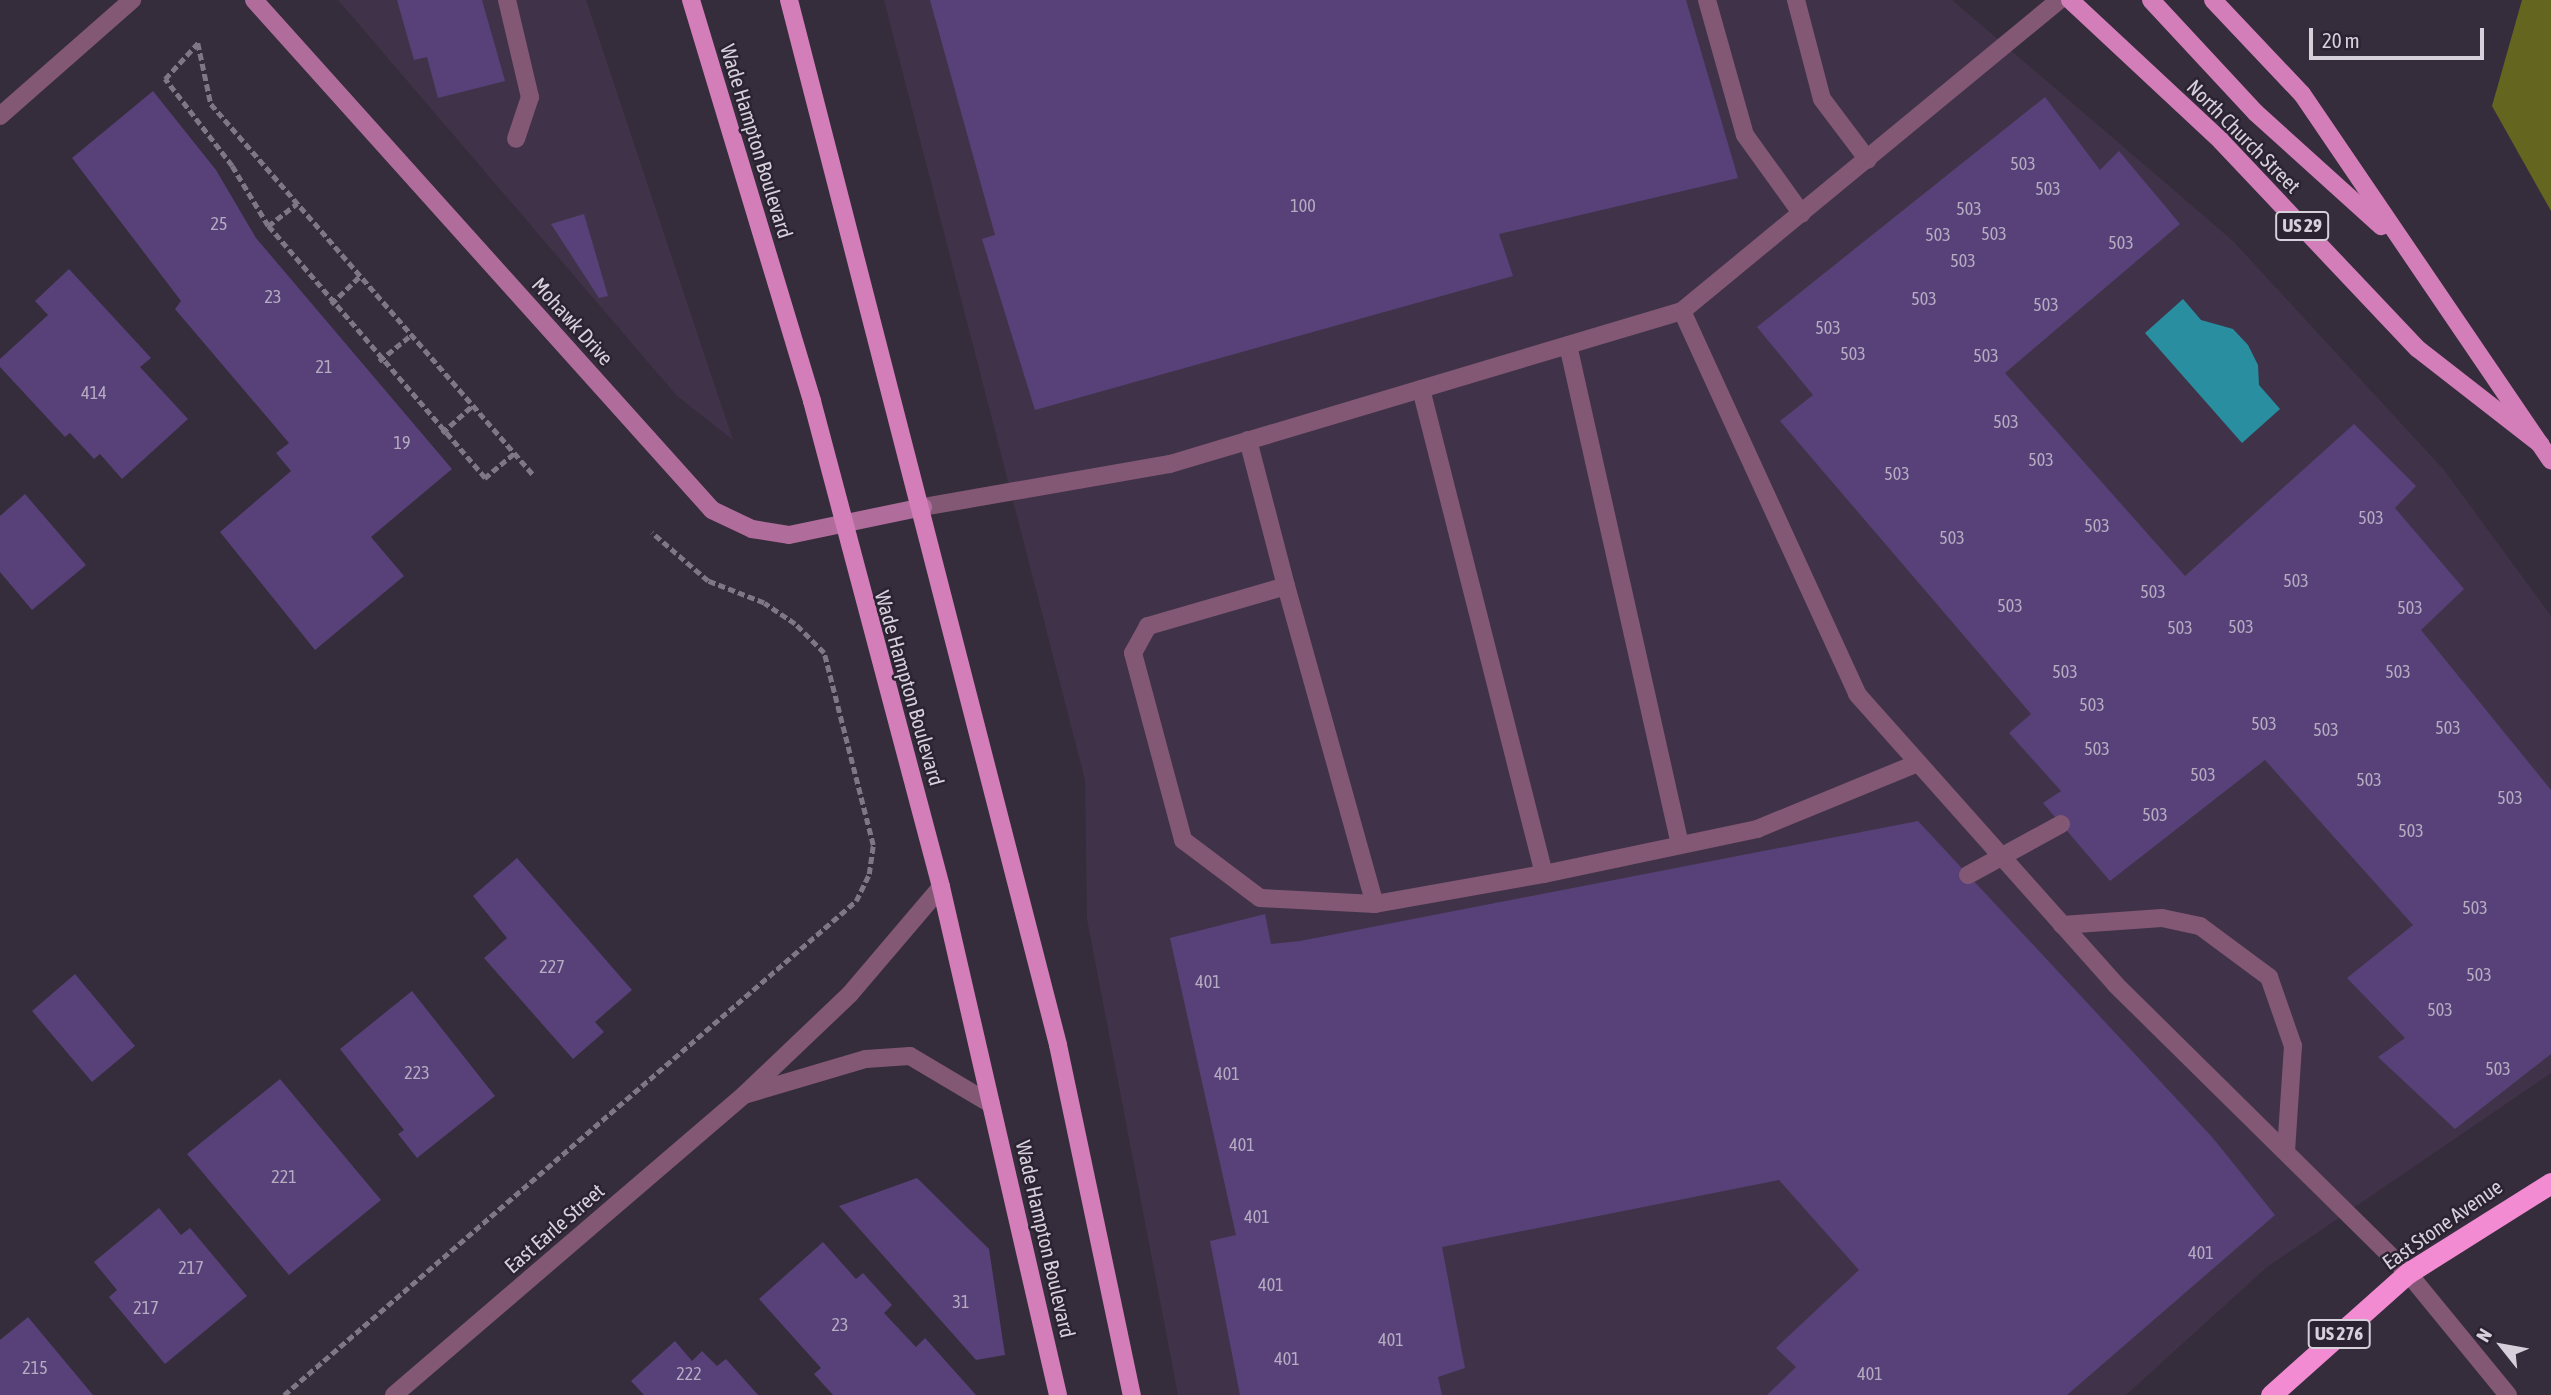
<!DOCTYPE html>
<style>
body{margin:0}
#map{position:relative;width:2551px;height:1395px;overflow:hidden;background:#352c3c;font-family:"Asap Condensed",sans-serif}
div>[style]{position:absolute}
[style*='--x']{left:calc(var(--x)*1px);top:calc(var(--y)*1px);width:calc(var(--w)*1px);rotate:calc(var(--a)*1deg)}
.built>*{inset:0;background:#403349}
.forest>*{inset:0;background:#64651e}
.water>*{inset:0;background:#298e9f}
.building>*{inset:0;background:#574178}
.path>*{height:4.5px;margin-top:-2.25px;transform-origin:0;background:repeating-linear-gradient(90deg,#7e7784 0 7px,transparent 0 10.5px)}
.lane>*{height:18px;margin:-9px;padding:0 9px;transform-origin:9px;border-radius:9px;background:#835875}
.street>*{height:18px;margin:-9px;padding:0 9px;transform-origin:9px;border-radius:9px;background:#835875}
.secondary>*{height:18px;margin:-9px;padding:0 9px;transform-origin:9px;border-radius:9px;background:#b06d9b}
.primary>*{height:18px;margin:-9px;padding:0 9px;transform-origin:9px;border-radius:9px;background:#d37db9}
.highway>*{height:21px;margin:-10.5px;padding:0 10.5px;transform-origin:10.5px;border-radius:10.5px;background:#f38bd3}
.street-bridge>*{height:18px;margin:-9px;padding:0 9px;transform-origin:9px;border-radius:9px;background:#835875}
span{translate:-50% -50%;white-space:nowrap;text-align:center;line-height:1.15;-webkit-text-stroke:5px #2b2232;paint-order:stroke}
.number-label{font-size:18px;color:#b6acc2}
.number-label span{-webkit-text-stroke-width:0}
.shield-label span{padding:2px 5px;background:#2b2232;border:2px solid;border-radius:5px;-webkit-text-stroke-width:0}
.shield-label{font-size:19px;color:#d6d0db;font-weight:700}
.street-label{font-size:21px;color:#d6d0db}
.north{position:absolute;left:2467px;top:1311px;width:70px;height:70px;-webkit-text-stroke:5px #2b2232;paint-order:stroke;rotate:301deg;font-size:19px;font-weight:700;line-height:28px;text-align:center;color:#d6d0db}
.north::after{content:'';display:block;margin:auto;width:24px;height:32px;background:#d6d0db;clip-path:polygon(50% 0,100% 100%,50% 72%,0 100%)}
.scale{position:absolute;left:2309px;top:28px;width:175px;height:32px;box-sizing:border-box;border:4px solid #d6d0db;border-top:0;padding-left:9px;font-size:21px;line-height:24px;white-space:nowrap;color:#d6d0db;-webkit-text-stroke:5px #2b2232;paint-order:stroke}
</style>
<div id="map">
<div class="built">
<div style="clip-path:polygon(338px 0,586px 0,733px 440px,677px 396px)"></div>
<div style="clip-path:polygon(884px 0,1952px 0,2233px 241px,2444px 470px,2551px 616px,2551px 1073px,2267px 1267px,2126px 1395px,1178px 1395px,1087px 919px,1085px 780px)"></div>
</div>
<div class="forest">
<div style="clip-path:polygon(2522px 0,2551px 0,2551px 211px,2492px 106px)"></div>
</div>
<div class="water">
<div style="clip-path:polygon(2183px 299px,2201px 320px,2233px 329px,2248px 345px,2258px 365px,2259px 385px,2280px 409px,2242px 443px,2145px 333px)"></div>
</div>
<div class="building">
<div style="clip-path:polygon(397px 0,482px 0,505px 81px,438px 98px,427px 57px,414px 60px)"></div>
<div style="clip-path:polygon(930px 0,1686px 0,1738px 178px,1499px 234px,1513px 276px,1035px 410px,982px 239px,995px 235px)"></div>
<div style="clip-path:polygon(153px 91px,216px 170px,256px 238px,452px 469px,371px 537px,404px 576px,315px 650px,220px 532px,291px 471px,276px 453px,289px 443px,175px 309px,181px 301px,72px 158px)"></div>
<div style="clip-path:polygon(2045px 97px,2100px 170px,2119px 151px,2180px 224px,2005px 373px,2185px 576px,2354px 424px,2416px 486px,2395px 508px,2464px 589px,2421px 630px,2551px 790px,2551px 1054px,2455px 1129px,2378px 1057px,2405px 1038px,2347px 978px,2413px 925px,2265px 760px,2110px 881px,2043px 803px,2061px 791px,2009px 733px,2031px 714px,1780px 421px,1813px 395px,1757px 327px)"></div>
<div style="clip-path:polygon(584px 214px,608px 296px,599px 298px,551px 224px)"></div>
<div style="clip-path:polygon(69px 269px,151px 358px,140px 367px,188px 419px,122px 479px,100px 454px,94px 459px,70px 433px,65px 437px,0 367px,0 359px,48px 315px,35px 301px)"></div>
<div style="clip-path:polygon(25px 494px,86px 565px,32px 610px,0 572px,0 516px)"></div>
<div style="clip-path:polygon(1918px 821px,2212px 1137px,2275px 1215px,2067px 1395px,1767px 1395px,1796px 1367px,1776px 1348px,1859px 1270px,1779px 1180px,1442px 1247px,1465px 1368px,1438px 1377px,1442px 1395px,1240px 1395px,1210px 1241px,1236px 1235px,1170px 938px,1265px 914px,1271px 944px,1300px 941px)"></div>
<div style="clip-path:polygon(517px 858px,632px 990px,595px 1022px,604px 1032px,573px 1059px,484px 958px,507px 938px,473px 896px)"></div>
<div style="clip-path:polygon(75px 974px,135px 1046px,92px 1082px,32px 1011px)"></div>
<div style="clip-path:polygon(412px 991px,495px 1096px,417px 1158px,398px 1134px,404px 1130px,340px 1049px)"></div>
<div style="clip-path:polygon(280px 1079px,381px 1200px,289px 1275px,187px 1154px)"></div>
<div style="clip-path:polygon(917px 1178px,989px 1249px,1005px 1355px,976px 1360px,839px 1206px)"></div>
<div style="clip-path:polygon(159px 1208px,181px 1235px,190px 1228px,247px 1296px,165px 1364px,109px 1297px,117px 1290px,94px 1262px)"></div>
<div style="clip-path:polygon(823px 1242px,856px 1279px,863px 1273px,892px 1305px,884px 1313px,916px 1347px,925px 1338px,976px 1395px,833px 1395px,814px 1374px,821px 1368px,759px 1299px)"></div>
<div style="clip-path:polygon(28px 1317px,93px 1395px,0 1395px,0 1340px)"></div>
<div style="clip-path:polygon(675px 1341px,692px 1361px,702px 1351px,717px 1366px,726px 1359px,758px 1395px,644px 1395px,631px 1381px)"></div>
</div>
<div class="path">
<div style="--x:268;--y:226;--w:37;--a:-38"></div>
<div style="--x:331;--y:304;--w:40;--a:-44"></div>
<div style="--x:379;--y:361;--w:41;--a:-39.1"></div>
<div style="--x:442;--y:433;--w:40;--a:-42"></div>
<div style="--x:514;--y:454;--w:38;--a:140"></div>
<div style="--x:485;--y:478;--w:333;--a:-130.7"></div>
<div style="--x:268;--y:226;--w:70;--a:-121"></div>
<div style="--x:232;--y:166;--w:110;--a:-127.6"></div>
<div style="--x:165;--y:79;--w:49;--a:-47.5"></div>
<div style="--x:198;--y:43;--w:62;--a:78"></div>
<div style="--x:211;--y:104;--w:493;--a:49"></div>
<div style="--x:284;--y:1395;--w:756;--a:-40.82"></div>
<div style="--x:856;--y:901;--w:30;--a:-64"></div>
<div style="--x:869;--y:874;--w:29;--a:-82"></div>
<div style="--x:873;--y:845;--w:198;--a:-104.3"></div>
<div style="--x:824;--y:653;--w:41;--a:-135"></div>
<div style="--x:795;--y:624;--w:37;--a:-146"></div>
<div style="--x:764;--y:603;--w:60;--a:-158.6"></div>
<div style="--x:708;--y:581;--w:74;--a:-139.4"></div>
</div>
<div class="lane">
<div style="--x:507;--y:0;--w:100;--a:76.7"></div>
<div style="--x:530;--y:97;--w:44;--a:108.4"></div>
<div style="--x:1707;--y:0;--w:140;--a:74.3"></div>
<div style="--x:1745;--y:135;--w:97;--a:54.2"></div>
<div style="--x:1796;--y:0;--w:102;--a:75.3"></div>
<div style="--x:1822;--y:99;--w:76;--a:53"></div>
<div style="--x:1682;--y:311;--w:489;--a:-39.5"></div>
<div style="--x:1568;--y:345;--w:512;--a:77.37"></div>
<div style="--x:1421;--y:389;--w:500;--a:75.77"></div>
<div style="--x:1248;--y:440;--w:151;--a:75.4"></div>
<div style="--x:1286;--y:586;--w:144;--a:163.8"></div>
<div style="--x:1148;--y:626;--w:31;--a:119"></div>
<div style="--x:1133;--y:653;--w:194;--a:75"></div>
<div style="--x:1183;--y:840;--w:96;--a:37"></div>
<div style="--x:1260;--y:898;--w:115;--a:3"></div>
<div style="--x:1375;--y:904;--w:172;--a:-10.1"></div>
<div style="--x:1544;--y:874;--w:218;--a:-11.9"></div>
<div style="--x:1757;--y:829;--w:174;--a:-22.3"></div>
<div style="--x:923;--y:507;--w:251;--a:-9.9"></div>
<div style="--x:1170;--y:464;--w:534;--a:-16.64"></div>
<div style="--x:1682;--y:311;--w:421;--a:65.4"></div>
<div style="--x:1857;--y:694;--w:388;--a:48.3"></div>
<div style="--x:2115;--y:984;--w:412;--a:44.6"></div>
<div style="--x:1286;--y:586;--w:330;--a:74.4"></div>
<div style="--x:2062;--y:925;--w:100;--a:-4"></div>
<div style="--x:2162;--y:918;--w:39;--a:12"></div>
<div style="--x:2200;--y:926;--w:86;--a:36.5"></div>
<div style="--x:2269;--y:977;--w:73;--a:70.8"></div>
<div style="--x:2293;--y:1046;--w:106;--a:93.8"></div>
</div>
<div class="street">
<div style="--x:0;--y:116;--w:176;--a:-41.3"></div>
<div style="--x:747;--y:1094;--w:124;--a:-16.4"></div>
<div style="--x:866;--y:1059;--w:44;--a:-3.9"></div>
<div style="--x:910;--y:1056;--w:94;--a:30.7"></div>
<div style="--x:2408;--y:1273;--w:158;--a:50.7"></div>
<div style="--x:394;--y:1395;--w:461;--a:-40.6"></div>
<div style="--x:744;--y:1095;--w:146;--a:-43.6"></div>
<div style="--x:850;--y:994;--w:140;--a:-49.6"></div>
</div>
<div class="secondary">
<div style="--x:254;--y:0;--w:685;--a:48.07"></div>
<div style="--x:712;--y:510;--w:44;--a:25.4"></div>
<div style="--x:752;--y:529;--w:37;--a:9"></div>
<div style="--x:789;--y:535;--w:137;--a:-11.8"></div>
</div>
<div class="primary">
<div style="--x:691;--y:0;--w:419;--a:73.2"></div>
<div style="--x:812;--y:401;--w:503;--a:75.13"></div>
<div style="--x:941;--y:887;--w:521;--a:77.03"></div>
<div style="--x:789;--y:0;--w:1079;--a:75.56"></div>
<div style="--x:1058;--y:1045;--w:358;--a:78.1"></div>
<div style="--x:2070;--y:0;--w:207;--a:43"></div>
<div style="--x:2221;--y:141;--w:286;--a:46.6"></div>
<div style="--x:2418;--y:349;--w:155;--a:37.9"></div>
<div style="--x:2151;--y:0;--w:154;--a:47.1"></div>
<div style="--x:2256;--y:113;--w:169;--a:42.1"></div>
<div style="--x:2213;--y:0;--w:129;--a:46.6"></div>
<div style="--x:2302;--y:94;--w:443;--a:55.8"></div>
</div>
<div class="highway">
<div style="--x:2271;--y:1395;--w:183;--a:-41.7"></div>
<div style="--x:2408;--y:1273;--w:169;--a:-32.2"></div>
</div>
<div class="street-bridge">
<div style="--x:1968;--y:875;--w:106;--a:-28.7"></div>
</div>
<div class="number-label">
<span style="left:2023px;top:164px">503</span>
<span style="left:2048px;top:189px">503</span>
<span style="left:1303px;top:206px">100</span>
<span style="left:1969px;top:209px">503</span>
<span style="left:219px;top:224px">25</span>
<span style="left:1994px;top:234px">503</span>
<span style="left:1938px;top:235px">503</span>
<span style="left:2121px;top:243px">503</span>
<span style="left:1963px;top:261px">503</span>
<span style="left:273px;top:297px">23</span>
<span style="left:1924px;top:299px">503</span>
<span style="left:2046px;top:305px">503</span>
<span style="left:1828px;top:328px">503</span>
<span style="left:1853px;top:354px">503</span>
<span style="left:1986px;top:356px">503</span>
<span style="left:324px;top:367px">21</span>
<span style="left:94px;top:393px">414</span>
<span style="left:2006px;top:422px">503</span>
<span style="left:402px;top:443px">19</span>
<span style="left:2041px;top:460px">503</span>
<span style="left:1897px;top:474px">503</span>
<span style="left:2371px;top:518px">503</span>
<span style="left:2097px;top:526px">503</span>
<span style="left:1952px;top:538px">503</span>
<span style="left:2296px;top:581px">503</span>
<span style="left:2153px;top:592px">503</span>
<span style="left:2010px;top:606px">503</span>
<span style="left:2410px;top:608px">503</span>
<span style="left:2241px;top:627px">503</span>
<span style="left:2180px;top:628px">503</span>
<span style="left:2065px;top:672px">503</span>
<span style="left:2398px;top:672px">503</span>
<span style="left:2092px;top:705px">503</span>
<span style="left:2264px;top:724px">503</span>
<span style="left:2448px;top:728px">503</span>
<span style="left:2326px;top:730px">503</span>
<span style="left:2097px;top:749px">503</span>
<span style="left:2203px;top:775px">503</span>
<span style="left:2369px;top:780px">503</span>
<span style="left:2510px;top:798px">503</span>
<span style="left:2155px;top:815px">503</span>
<span style="left:2411px;top:831px">503</span>
<span style="left:2475px;top:908px">503</span>
<span style="left:552px;top:967px">227</span>
<span style="left:2479px;top:975px">503</span>
<span style="left:1208px;top:982px">401</span>
<span style="left:2440px;top:1010px">503</span>
<span style="left:2498px;top:1069px">503</span>
<span style="left:417px;top:1073px">223</span>
<span style="left:1227px;top:1074px">401</span>
<span style="left:1242px;top:1145px">401</span>
<span style="left:284px;top:1177px">221</span>
<span style="left:1257px;top:1217px">401</span>
<span style="left:2201px;top:1253px">401</span>
<span style="left:191px;top:1268px">217</span>
<span style="left:1271px;top:1285px">401</span>
<span style="left:961px;top:1302px">31</span>
<span style="left:146px;top:1308px">217</span>
<span style="left:840px;top:1325px">23</span>
<span style="left:1391px;top:1340px">401</span>
<span style="left:1287px;top:1359px">401</span>
<span style="left:35px;top:1368px">215</span>
<span style="left:689px;top:1374px">222</span>
<span style="left:1870px;top:1374px">401</span>
</div>
<div class="shield-label">
<span style="left:2302px;top:226px">US 29</span>
<span style="left:2339px;top:1334px">US 276</span>
</div>
<div class="street-label">
<span style="left:2244px;top:136px;rotate:45deg">North Church Street</span>
<span style="left:757px;top:141px;rotate:73deg">Wade Hampton Boulevard</span>
<span style="left:573px;top:321px;rotate:48deg">Mohawk Drive</span>
<span style="left:910px;top:688px;rotate:74deg">Wade Hampton Boulevard</span>
<span style="left:2442px;top:1224px;rotate:-35deg">East Stone Avenue</span>
<span style="left:554px;top:1228px;rotate:-41deg">East Earle Street</span>
<span style="left:1046px;top:1239px;rotate:77deg">Wade Hampton Boulevard</span>
</div>
<div class="north">N</div>
<div class="scale">20 m</div>
</div>
